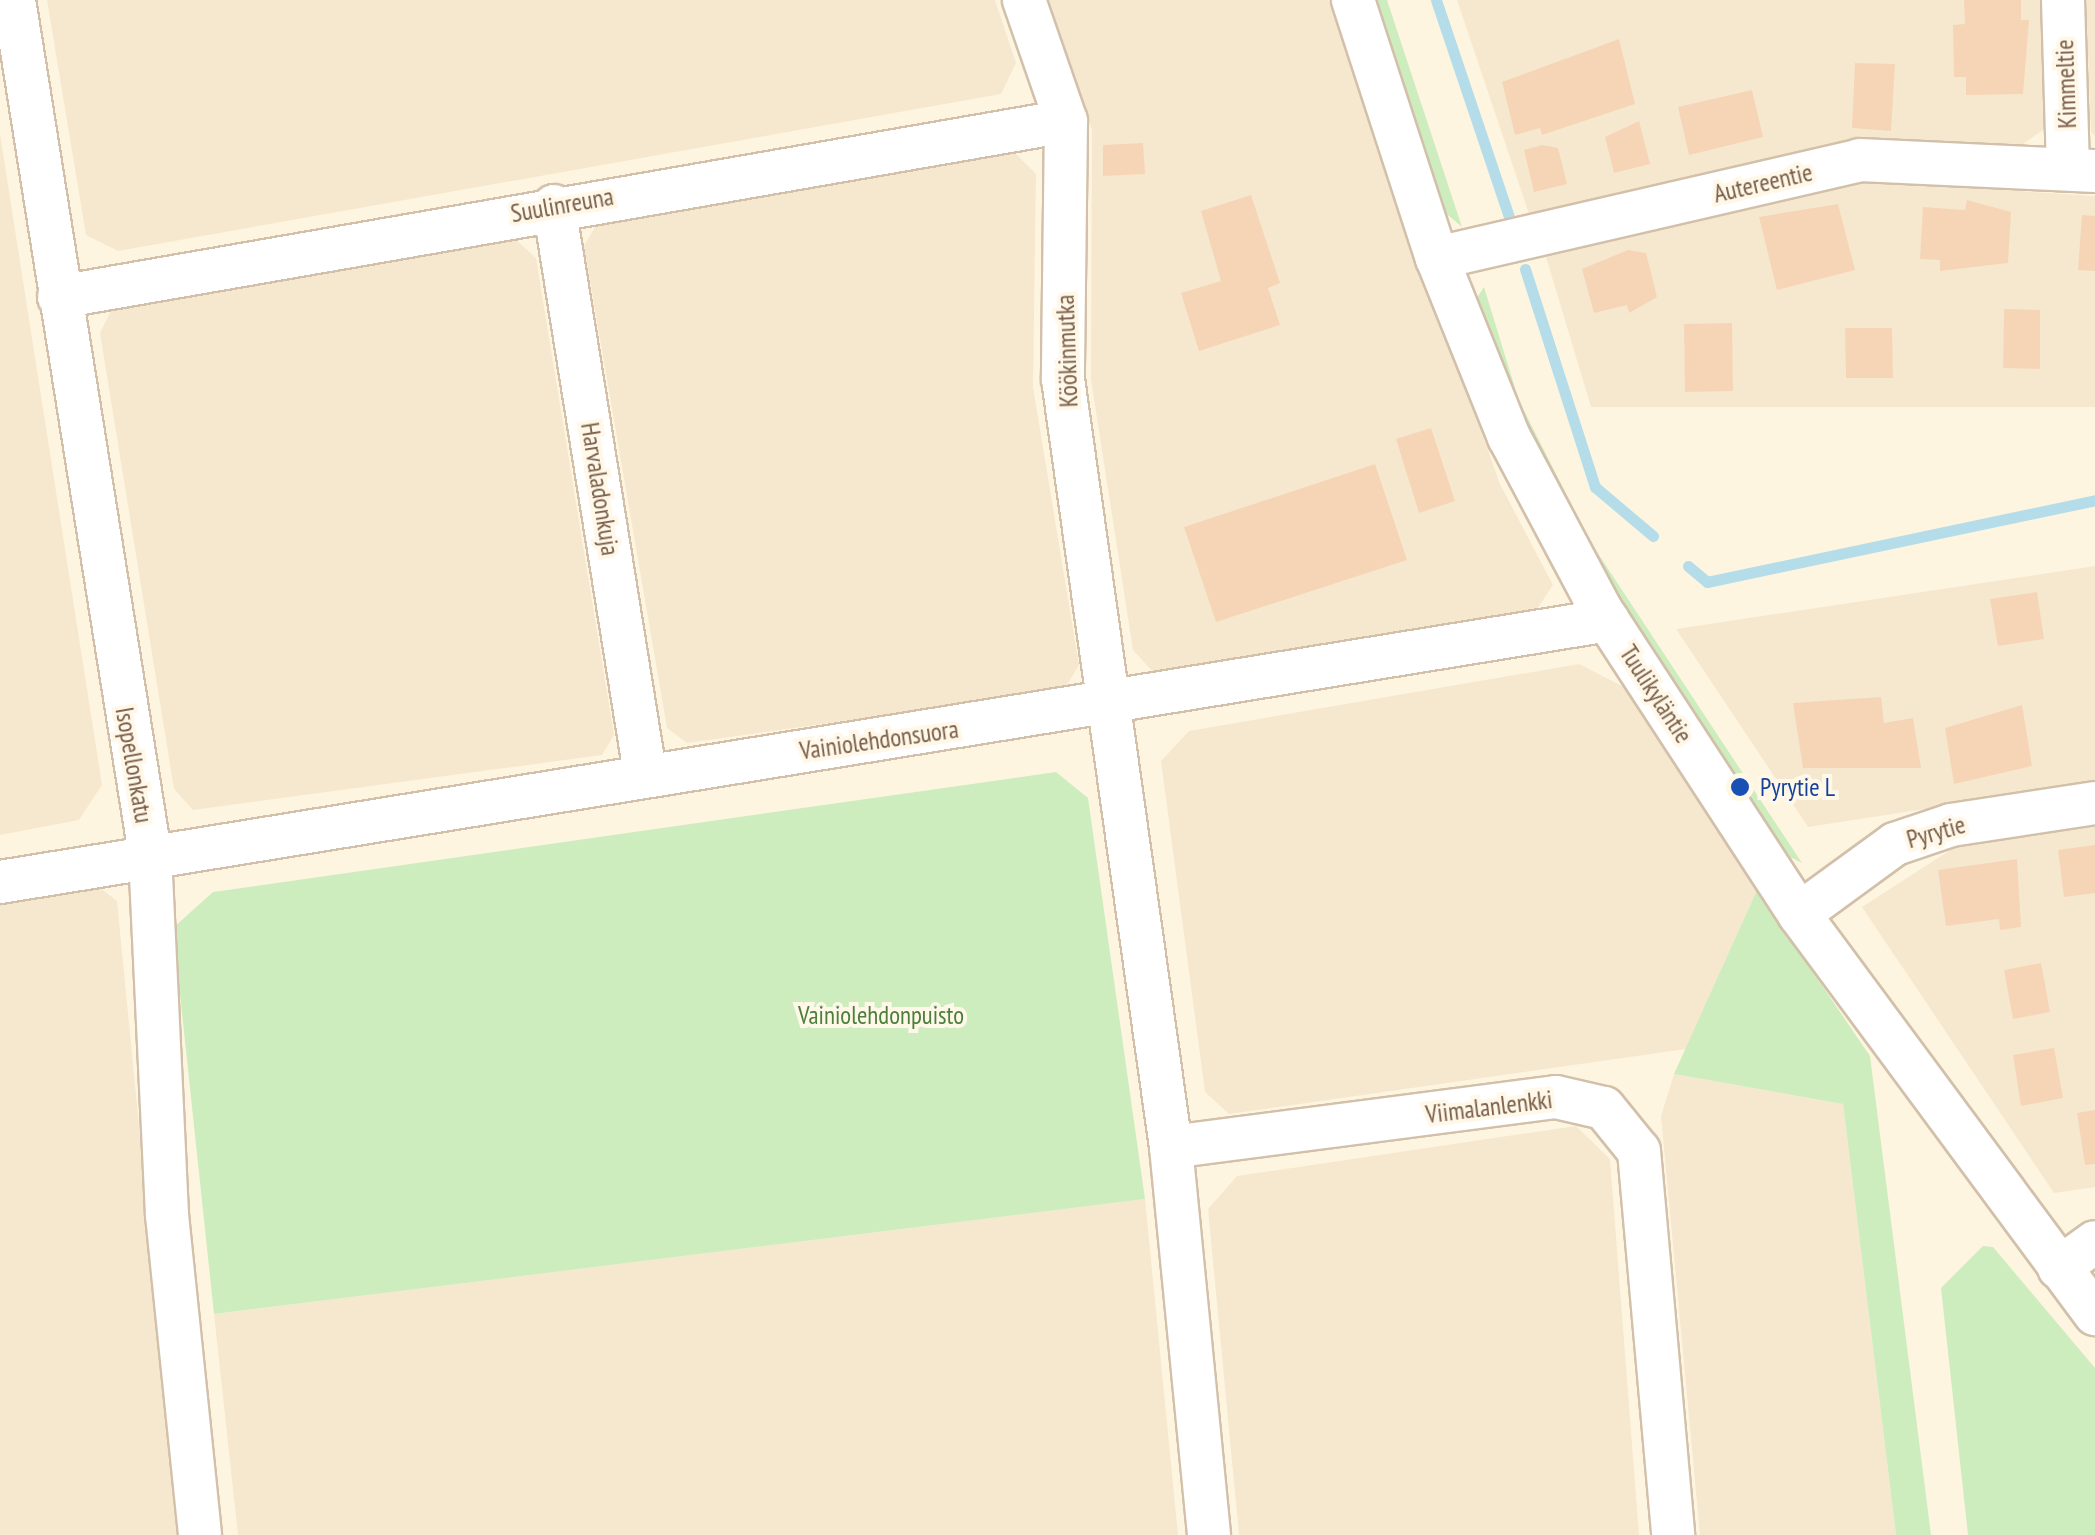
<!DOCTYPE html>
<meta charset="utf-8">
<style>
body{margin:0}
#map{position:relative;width:2095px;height:1535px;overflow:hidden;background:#fef5e1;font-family:"PT Sans Narrow",sans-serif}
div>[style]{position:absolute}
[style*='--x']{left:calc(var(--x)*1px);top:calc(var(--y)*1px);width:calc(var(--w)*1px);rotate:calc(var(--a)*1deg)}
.residential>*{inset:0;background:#f6e8cf}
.green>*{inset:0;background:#cdedbe}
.stream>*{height:11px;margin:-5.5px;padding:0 5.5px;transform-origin:5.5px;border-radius:5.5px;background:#b4dde9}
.building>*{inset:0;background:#f6d5b6}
.roads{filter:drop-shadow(2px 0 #d2c0aa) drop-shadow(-2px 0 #d2c0aa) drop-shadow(0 2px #d2c0aa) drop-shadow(0 -2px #d2c0aa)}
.minor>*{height:42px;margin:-21px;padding:0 21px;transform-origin:21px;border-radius:21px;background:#fff}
.dots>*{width:28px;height:28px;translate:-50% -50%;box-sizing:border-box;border:5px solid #fff8e9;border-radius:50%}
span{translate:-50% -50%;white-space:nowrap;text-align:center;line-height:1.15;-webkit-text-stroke:8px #fff8e9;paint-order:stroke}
.street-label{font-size:25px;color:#785c46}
.transit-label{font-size:25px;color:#164399}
.left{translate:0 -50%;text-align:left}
.park-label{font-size:25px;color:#4a7f3c}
</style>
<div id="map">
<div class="residential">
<div style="clip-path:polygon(47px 0,995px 0,1016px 63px,1001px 94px,118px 251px,86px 235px)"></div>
<div style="clip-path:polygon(1046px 0,1328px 0,1500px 484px,1553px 585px,1535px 612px,1154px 673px,1133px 650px,1091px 380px,1092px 130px)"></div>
<div style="clip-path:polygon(1457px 0,2045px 0,2049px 126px,2020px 146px,1863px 139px,1529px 214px)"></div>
<div style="clip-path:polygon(2086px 0,2095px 0,2095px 136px,2091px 132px)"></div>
<div style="clip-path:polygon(0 134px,102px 785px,79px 820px,0 835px)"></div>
<div style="clip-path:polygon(1014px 152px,1036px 174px,1033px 387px,1079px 665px,1064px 690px,687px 743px,667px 728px,584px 246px,599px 220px)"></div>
<div style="clip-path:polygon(1861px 181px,2095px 196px,2095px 407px,1591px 407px,1546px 257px)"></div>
<div style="clip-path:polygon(514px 238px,536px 258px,614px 735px,602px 755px,193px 810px,174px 789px,100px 333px,113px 307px)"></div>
<div style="clip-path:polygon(2095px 566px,2095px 783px,1808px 827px,1676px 629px)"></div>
<div style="clip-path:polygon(1579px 664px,1624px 687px,1757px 890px,1686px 1049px,1229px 1114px,1205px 1092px,1161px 761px,1189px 731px)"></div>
<div style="clip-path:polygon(2095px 825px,2095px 1187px,2054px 1193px,1862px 907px,1955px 847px)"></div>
<div style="clip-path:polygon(94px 883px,117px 901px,179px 1535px,0 1535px,0 899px)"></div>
<div style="clip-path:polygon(1674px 1074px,1843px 1104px,1896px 1535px,1700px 1535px,1661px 1116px)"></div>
<div style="clip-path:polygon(1576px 1126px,1610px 1159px,1639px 1535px,1239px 1535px,1208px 1209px,1237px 1176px)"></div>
<div style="clip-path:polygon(1145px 1199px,1178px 1535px,238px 1535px,214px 1314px)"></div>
</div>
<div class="green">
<div style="clip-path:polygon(1373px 0,1387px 0,1462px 227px,1442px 210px)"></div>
<div style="clip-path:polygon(1484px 287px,1519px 401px,1591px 543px,1802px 863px,1778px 851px,1570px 536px,1473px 304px)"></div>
<div style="clip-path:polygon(1056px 772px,1088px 798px,1145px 1199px,214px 1314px,173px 928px,213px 892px)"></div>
<div style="clip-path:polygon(1757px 890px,1870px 1056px,1931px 1535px,1896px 1535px,1843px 1104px,1674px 1074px)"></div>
<div style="clip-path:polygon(1983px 1246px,1993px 1247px,2095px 1368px,2095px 1535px,1968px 1535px,1941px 1288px)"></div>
</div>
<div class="stream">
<div style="--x:1436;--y:0;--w:229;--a:71.4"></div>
<div style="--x:1525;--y:269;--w:229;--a:72.2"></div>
<div style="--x:1595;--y:487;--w:76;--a:40.2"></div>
<div style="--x:1688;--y:566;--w:25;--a:40"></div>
<div style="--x:1707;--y:582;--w:397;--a:-11.9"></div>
</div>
<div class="building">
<div style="clip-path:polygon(1964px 0,2021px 0,2021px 20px,2029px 20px,2023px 94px,1966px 95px,1966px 77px,1954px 77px,1953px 25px,1965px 24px)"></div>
<div style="clip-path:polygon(1619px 39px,1635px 104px,1542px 135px,1540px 128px,1515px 135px,1502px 82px)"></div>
<div style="clip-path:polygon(1855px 63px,1895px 64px,1891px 131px,1852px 128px)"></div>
<div style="clip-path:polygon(1752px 90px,1763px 137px,1689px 155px,1678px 107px)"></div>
<div style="clip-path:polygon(1639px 121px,1650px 164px,1614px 173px,1605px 137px)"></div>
<div style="clip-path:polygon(1143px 143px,1145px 174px,1103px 176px,1103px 145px)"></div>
<div style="clip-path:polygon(1542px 145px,1558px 148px,1567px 184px,1534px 192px,1524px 150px)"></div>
<div style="clip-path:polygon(1251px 195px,1280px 283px,1268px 288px,1280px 325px,1199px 351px,1181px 293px,1221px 281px,1201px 211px)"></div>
<div style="clip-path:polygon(1967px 200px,2011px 212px,2008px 263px,1940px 271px,1940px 260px,1920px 259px,1923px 207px,1965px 210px)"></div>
<div style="clip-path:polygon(1838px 204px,1855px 270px,1777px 290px,1759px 217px)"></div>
<div style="clip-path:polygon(2082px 215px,2095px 216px,2095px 271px,2078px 270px)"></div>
<div style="clip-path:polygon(1628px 250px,1646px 253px,1657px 297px,1629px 313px,1627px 305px,1594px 313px,1582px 269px)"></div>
<div style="clip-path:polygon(2004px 309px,2040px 310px,2040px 369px,2003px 368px)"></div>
<div style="clip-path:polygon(1732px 323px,1733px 391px,1685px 392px,1684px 324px)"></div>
<div style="clip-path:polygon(1845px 328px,1892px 328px,1893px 378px,1846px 378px)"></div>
<div style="clip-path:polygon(1431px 428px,1455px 501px,1419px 513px,1396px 439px)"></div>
<div style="clip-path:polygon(1375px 464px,1407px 560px,1216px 622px,1184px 527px)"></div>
<div style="clip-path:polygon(2037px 592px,2044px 639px,1998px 646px,1990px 599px)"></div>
<div style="clip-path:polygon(1881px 697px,1884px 723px,1913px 718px,1921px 768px,1803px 768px,1793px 703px)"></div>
<div style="clip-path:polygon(2022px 705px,2032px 766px,1954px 784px,1945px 728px)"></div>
<div style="clip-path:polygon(2095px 845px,2095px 893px,2064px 897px,2058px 850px)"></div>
<div style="clip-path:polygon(2017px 859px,2021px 927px,2000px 930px,1999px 919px,1946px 926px,1938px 870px)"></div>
<div style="clip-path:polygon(2041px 963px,2050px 1012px,2013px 1019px,2004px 970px)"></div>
<div style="clip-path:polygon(2054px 1048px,2063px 1098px,2021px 1106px,2013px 1055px)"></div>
<div style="clip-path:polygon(2095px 1110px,2095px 1164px,2085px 1165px,2077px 1113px)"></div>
</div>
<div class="roads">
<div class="minor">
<div style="--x:14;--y:0;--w:865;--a:80.95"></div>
<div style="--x:150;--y:854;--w:361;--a:87.3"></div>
<div style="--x:167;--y:1215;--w:322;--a:84.1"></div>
<div style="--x:1024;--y:0;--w:128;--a:70.9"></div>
<div style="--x:1066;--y:121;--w:258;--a:90.7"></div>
<div style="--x:1063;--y:379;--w:776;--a:82"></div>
<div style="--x:1171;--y:1147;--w:390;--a:84.4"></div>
<div style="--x:1353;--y:0;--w:271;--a:72"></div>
<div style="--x:1437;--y:258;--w:193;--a:68.1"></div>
<div style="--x:1509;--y:437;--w:196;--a:62"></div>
<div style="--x:1601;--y:610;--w:363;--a:56.9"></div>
<div style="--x:1799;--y:914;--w:498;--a:53.5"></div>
<div style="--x:2063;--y:0;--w:169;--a:88.3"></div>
<div style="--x:554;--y:206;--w:574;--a:80.88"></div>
<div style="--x:1437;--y:258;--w:434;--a:-13"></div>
<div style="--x:1860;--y:160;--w:235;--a:2.7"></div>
<div style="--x:59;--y:297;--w:1022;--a:-9.91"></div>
<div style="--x:0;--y:882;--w:1629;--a:-9.25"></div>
<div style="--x:1799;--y:914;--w:119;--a:-36.1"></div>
<div style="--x:1895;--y:844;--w:59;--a:-18.7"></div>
<div style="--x:1951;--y:825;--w:146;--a:-8.7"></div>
<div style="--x:1171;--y:1147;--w:388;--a:-7.4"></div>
<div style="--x:1556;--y:1097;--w:49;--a:12.9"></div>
<div style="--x:1604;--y:1108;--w:55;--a:50.9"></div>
<div style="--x:1639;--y:1151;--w:386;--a:84.9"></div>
<div style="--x:2059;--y:1268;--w:44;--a:-35.8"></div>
</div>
</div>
<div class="dots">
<div style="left:1740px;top:787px;background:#1a4fb4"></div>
</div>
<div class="street-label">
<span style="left:2066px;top:84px;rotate:-92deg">Kimmeltie</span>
<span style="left:1763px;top:183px;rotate:-13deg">Autereentie</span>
<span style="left:562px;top:205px;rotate:-10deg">Suulinreuna</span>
<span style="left:1067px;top:351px;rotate:-92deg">Köökinmutka</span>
<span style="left:600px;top:489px;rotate:81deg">Harvaladonkuja</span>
<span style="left:1656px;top:694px;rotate:57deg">Tuulikyläntie</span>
<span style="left:879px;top:740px;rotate:-8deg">Vainiolehdonsuora</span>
<span style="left:134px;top:765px;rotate:80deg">Isopellonkatu</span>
<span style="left:1936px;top:832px;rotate:-16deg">Pyrytie</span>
<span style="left:1489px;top:1107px;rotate:-7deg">Viimalanlenkki</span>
</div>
<div class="transit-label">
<span class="left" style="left:1760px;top:787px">Pyrytie L</span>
</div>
<div class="park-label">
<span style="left:881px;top:1015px">Vainiolehdonpuisto</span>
</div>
</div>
